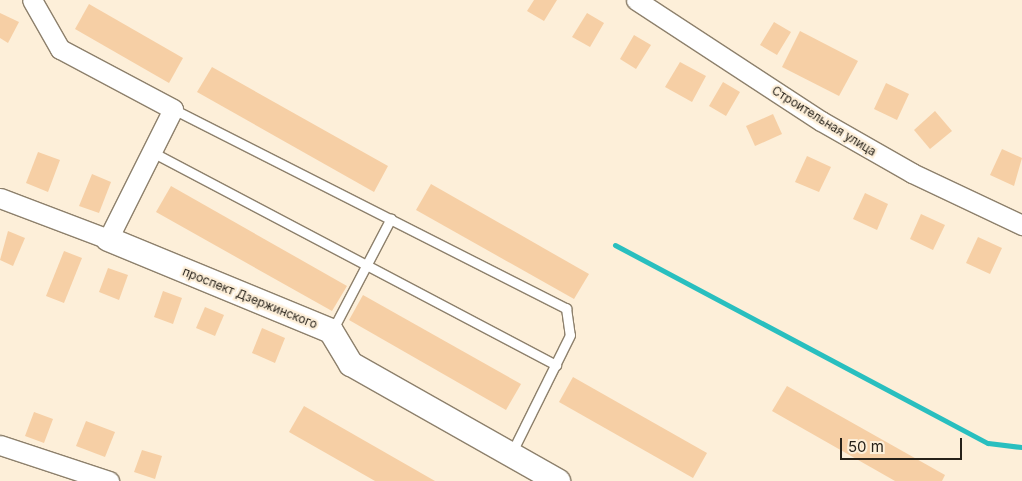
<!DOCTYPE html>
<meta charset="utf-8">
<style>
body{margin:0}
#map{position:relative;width:1022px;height:481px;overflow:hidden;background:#fdefd9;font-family:Inter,sans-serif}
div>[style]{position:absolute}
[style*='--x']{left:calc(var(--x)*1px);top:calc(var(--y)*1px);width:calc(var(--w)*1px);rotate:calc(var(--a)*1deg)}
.stream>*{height:5px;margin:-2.5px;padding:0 2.5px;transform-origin:2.5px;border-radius:2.5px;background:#29bfbf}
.building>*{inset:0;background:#f6cfa5}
.roads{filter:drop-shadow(1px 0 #8d806c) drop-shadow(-1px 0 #8d806c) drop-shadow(0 1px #8d806c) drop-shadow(0 -1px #8d806c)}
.service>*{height:9px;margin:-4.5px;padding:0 4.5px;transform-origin:4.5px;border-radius:4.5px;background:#fff}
.minor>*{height:19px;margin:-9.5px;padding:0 9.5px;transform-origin:9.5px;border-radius:9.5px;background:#fff}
.tertiary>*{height:24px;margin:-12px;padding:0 12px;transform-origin:12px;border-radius:12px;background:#fff}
span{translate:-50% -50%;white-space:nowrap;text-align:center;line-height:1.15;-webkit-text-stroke:4.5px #fdefd9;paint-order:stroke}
.street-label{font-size:12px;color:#27221a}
.scale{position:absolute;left:840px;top:438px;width:122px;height:22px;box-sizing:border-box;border:2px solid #27221a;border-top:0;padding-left:6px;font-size:15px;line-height:18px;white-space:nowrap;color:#27221a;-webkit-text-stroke:4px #fdefd9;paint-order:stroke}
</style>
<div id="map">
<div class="stream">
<div style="--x:615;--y:245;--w:422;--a:28"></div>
<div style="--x:988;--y:443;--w:34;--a:7"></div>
</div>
<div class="building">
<div style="clip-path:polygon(534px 0,557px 0,544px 21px,527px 11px)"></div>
<div style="clip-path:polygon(89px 4px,183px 58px,169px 83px,75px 29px)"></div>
<div style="clip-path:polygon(0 13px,19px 22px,8px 43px,0 38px)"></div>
<div style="clip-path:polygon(587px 13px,604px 23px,590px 47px,572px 37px)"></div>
<div style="clip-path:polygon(774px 22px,791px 32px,777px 55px,760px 45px)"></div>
<div style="clip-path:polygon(800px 31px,858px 61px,839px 96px,782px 67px)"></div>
<div style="clip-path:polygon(634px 35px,651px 45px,636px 69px,620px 59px)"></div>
<div style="clip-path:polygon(680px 62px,706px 76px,692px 102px,665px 87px)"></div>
<div style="clip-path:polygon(212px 67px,388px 166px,374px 192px,197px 92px)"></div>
<div style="clip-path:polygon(723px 82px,740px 92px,726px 116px,709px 106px)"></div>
<div style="clip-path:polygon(886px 83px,909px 94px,897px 120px,874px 109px)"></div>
<div style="clip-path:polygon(935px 111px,952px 131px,930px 149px,914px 130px)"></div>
<div style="clip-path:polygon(773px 114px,782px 134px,755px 146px,746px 126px)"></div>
<div style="clip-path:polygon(1002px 149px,1022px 158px,1014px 186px,990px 175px)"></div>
<div style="clip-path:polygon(38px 152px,60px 160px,48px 192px,26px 183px)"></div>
<div style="clip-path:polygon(807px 156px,831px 167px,819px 192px,795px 182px)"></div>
<div style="clip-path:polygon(92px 174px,111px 182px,99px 213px,79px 206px)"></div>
<div style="clip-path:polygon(431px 184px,589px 274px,574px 299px,416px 210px)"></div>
<div style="clip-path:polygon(171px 186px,347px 286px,332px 311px,156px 212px)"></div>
<div style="clip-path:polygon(865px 193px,888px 204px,877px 230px,853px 219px)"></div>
<div style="clip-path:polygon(921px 214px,945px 225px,933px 250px,910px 239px)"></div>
<div style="clip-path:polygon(8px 231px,25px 238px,13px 266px,0 260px)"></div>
<div style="clip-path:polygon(978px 237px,1002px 248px,990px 274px,966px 263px)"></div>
<div style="clip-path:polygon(64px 251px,82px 258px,64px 303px,46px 296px)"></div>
<div style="clip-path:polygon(108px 268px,128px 275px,119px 300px,99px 292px)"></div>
<div style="clip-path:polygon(163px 291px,182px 298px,173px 324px,154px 317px)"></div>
<div style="clip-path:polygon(363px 295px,521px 384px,506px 410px,349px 320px)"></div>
<div style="clip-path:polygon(205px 307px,224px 315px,215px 336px,196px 328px)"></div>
<div style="clip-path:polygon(262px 328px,285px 338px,275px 363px,252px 353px)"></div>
<div style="clip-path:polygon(573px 377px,707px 453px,693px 478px,559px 402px)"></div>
<div style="clip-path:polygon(787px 386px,945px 475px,942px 481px,895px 481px,772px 411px)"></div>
<div style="clip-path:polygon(304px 406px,435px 481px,375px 481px,289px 432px)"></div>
<div style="clip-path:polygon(34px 412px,53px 419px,44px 443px,25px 436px)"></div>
<div style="clip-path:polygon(86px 421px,115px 432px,105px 457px,76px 446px)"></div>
<div style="clip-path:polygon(142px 450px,162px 456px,155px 479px,134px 472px)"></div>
</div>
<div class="roads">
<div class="service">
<div style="--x:173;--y:109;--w:441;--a:26.9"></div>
<div style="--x:566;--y:308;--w:27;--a:82"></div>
<div style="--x:570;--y:335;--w:133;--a:116.4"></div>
<div style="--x:152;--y:152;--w:457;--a:27.8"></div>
<div style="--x:332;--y:331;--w:127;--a:-62.4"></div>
</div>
<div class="minor">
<div style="--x:636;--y:0;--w:221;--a:33.2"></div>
<div style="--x:821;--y:121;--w:105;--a:29.7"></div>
<div style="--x:912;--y:173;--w:122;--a:25.3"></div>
<div style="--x:0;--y:198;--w:116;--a:20.8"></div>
<div style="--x:108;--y:239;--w:145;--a:-63.4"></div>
<div style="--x:173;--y:109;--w:128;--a:-152"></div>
<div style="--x:60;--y:49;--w:56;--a:-119.7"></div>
<div style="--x:0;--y:445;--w:115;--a:18.3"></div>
</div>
<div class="tertiary">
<div style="--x:108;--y:239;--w:241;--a:22.4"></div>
<div style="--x:331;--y:331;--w:39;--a:59"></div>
<div style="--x:351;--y:364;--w:238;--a:29.5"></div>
</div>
</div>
<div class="street-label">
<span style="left:824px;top:121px;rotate:32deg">Строительная улица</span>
<span style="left:250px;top:298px;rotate:22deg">проспект Дзержинского</span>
</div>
<div class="scale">50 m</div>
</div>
